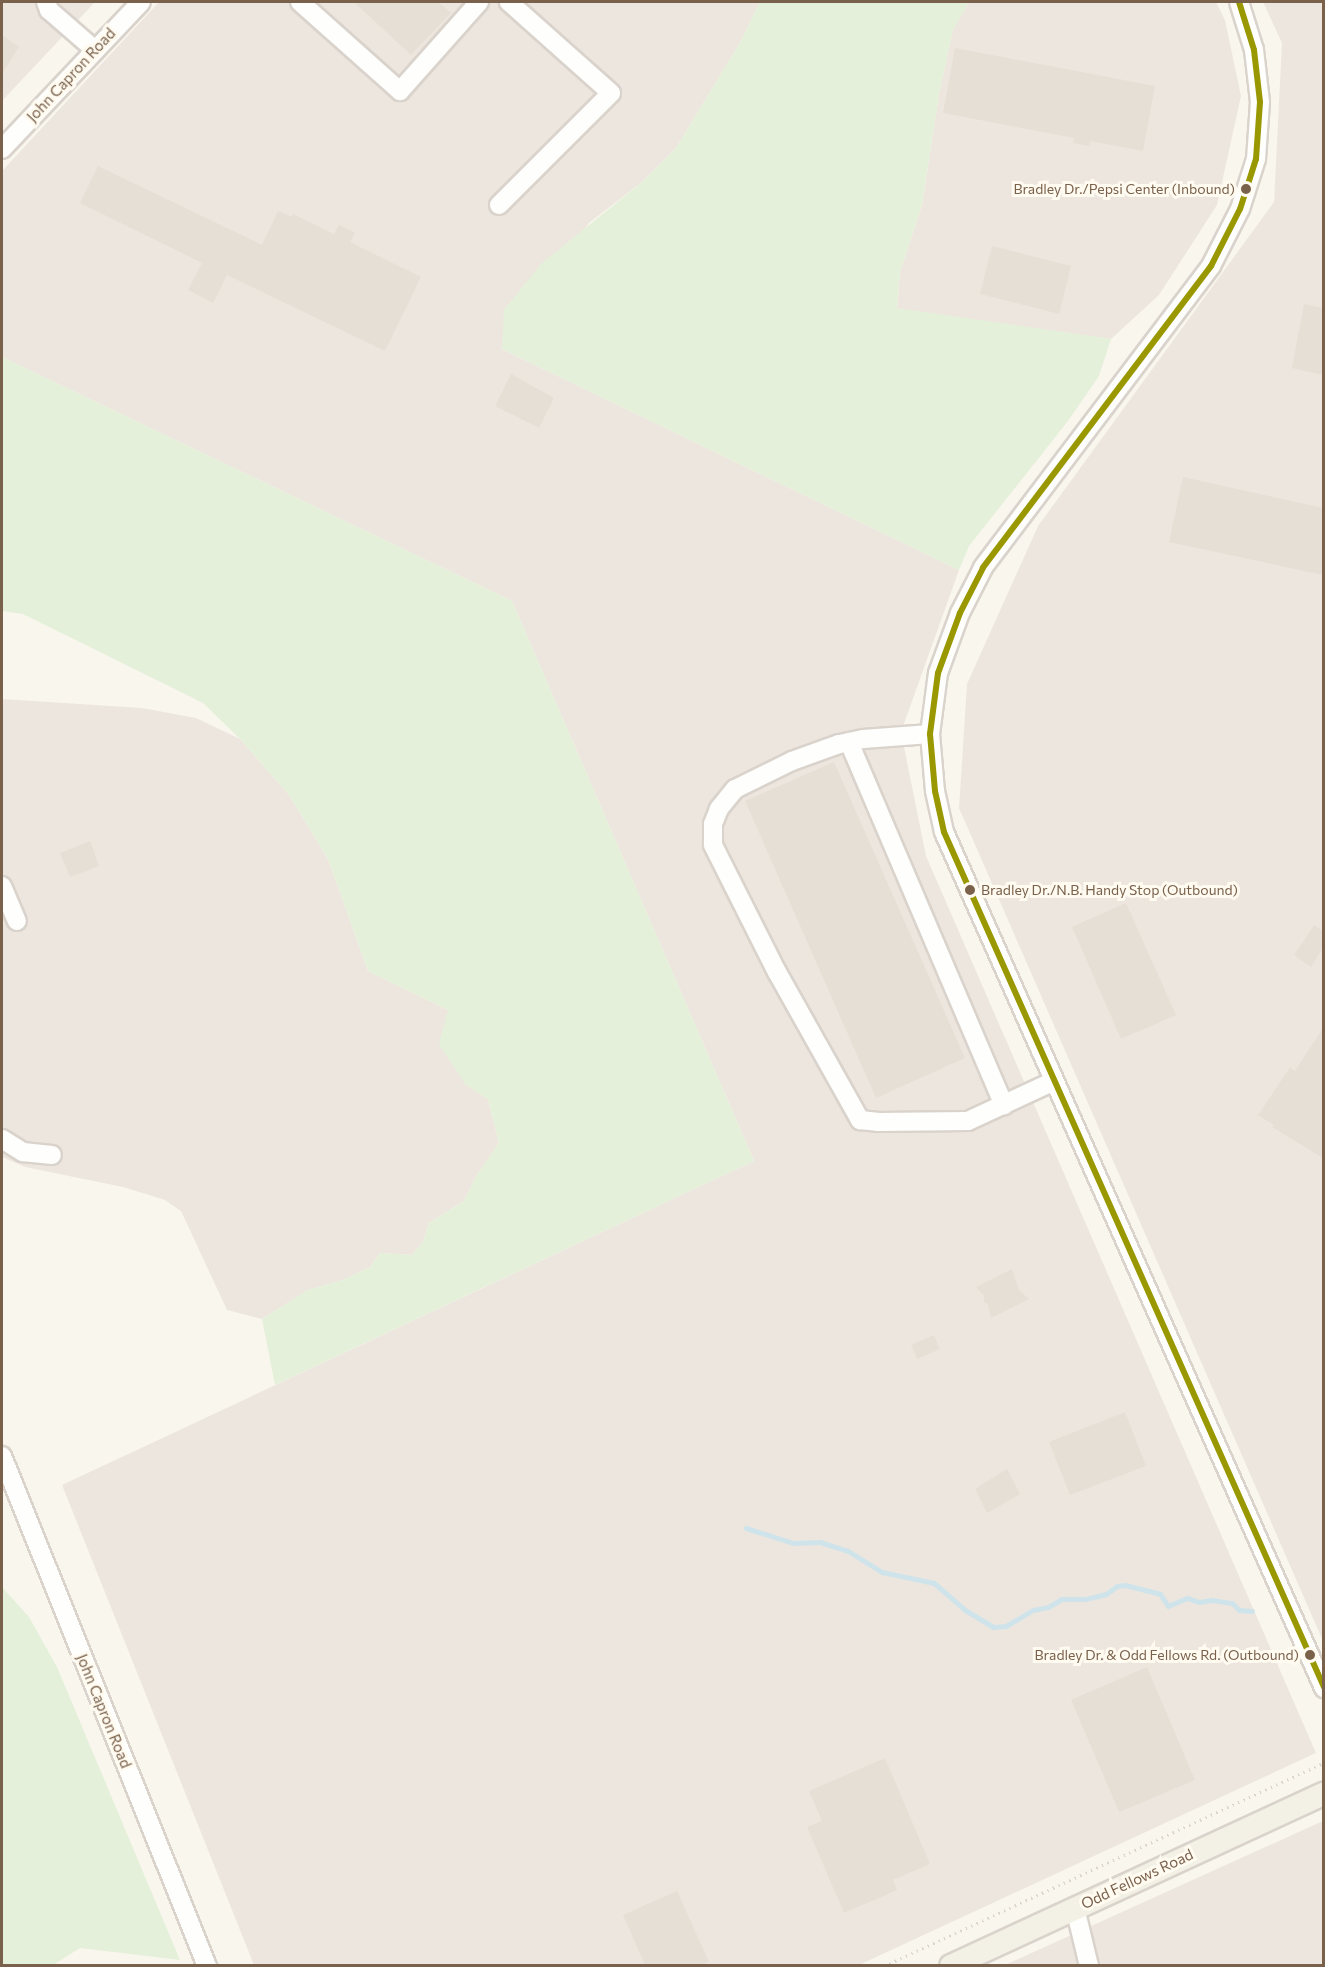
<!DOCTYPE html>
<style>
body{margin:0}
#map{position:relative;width:1325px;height:1967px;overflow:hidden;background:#f9f6ee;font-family:Commissioner,sans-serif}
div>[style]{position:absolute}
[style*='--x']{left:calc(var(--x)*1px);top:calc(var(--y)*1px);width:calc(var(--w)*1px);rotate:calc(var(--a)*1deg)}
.industrial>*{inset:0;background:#ede6df}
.green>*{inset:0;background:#e4f0d9}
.stream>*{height:5px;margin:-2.5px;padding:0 2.5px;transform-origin:2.5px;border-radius:2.5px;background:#cfe4ea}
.building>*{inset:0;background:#e6dfd5}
.path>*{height:3px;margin-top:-1.5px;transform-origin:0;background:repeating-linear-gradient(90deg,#dcd6cf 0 1.5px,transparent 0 6px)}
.roads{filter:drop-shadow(2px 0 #d9d3cc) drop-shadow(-2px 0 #d9d3cc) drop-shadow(0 2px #d9d3cc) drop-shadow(0 -2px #d9d3cc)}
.minor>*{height:18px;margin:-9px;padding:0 9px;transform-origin:9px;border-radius:9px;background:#fefefc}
.major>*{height:22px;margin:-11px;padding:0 11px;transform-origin:11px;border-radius:11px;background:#f3f0e6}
.bus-1>*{height:6px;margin:-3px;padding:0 3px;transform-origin:3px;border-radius:3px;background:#999800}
.dots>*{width:16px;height:16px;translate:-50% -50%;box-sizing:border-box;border:3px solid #fffbf1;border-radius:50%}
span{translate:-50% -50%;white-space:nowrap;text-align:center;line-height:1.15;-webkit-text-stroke:6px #fffbf1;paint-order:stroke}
.bus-label{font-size:14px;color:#7a614b}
.right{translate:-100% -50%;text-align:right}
.left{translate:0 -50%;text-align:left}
.street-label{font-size:15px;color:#7a614b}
.frame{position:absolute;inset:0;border:3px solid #7a614b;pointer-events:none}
</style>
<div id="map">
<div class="industrial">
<div style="clip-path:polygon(2px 2px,95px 2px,2px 101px)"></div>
<div style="clip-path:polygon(159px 2px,760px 2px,741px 41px,676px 148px,642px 182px,589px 223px,502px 349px,959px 570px,901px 732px,926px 856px,1316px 1753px,859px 1965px,254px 1965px,62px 1485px,754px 1161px,512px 601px,2px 357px,2px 171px)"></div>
<div style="clip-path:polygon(969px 2px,1216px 2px,1225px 20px,1241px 96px,1217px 205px,1159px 295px,1111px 339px,897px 309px,900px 272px,922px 205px,939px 94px,953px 29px)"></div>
<div style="clip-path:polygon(1263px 2px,1323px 2px,1323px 1641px,959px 808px,967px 684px,1038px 526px,1274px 202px,1282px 43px)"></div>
<div style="clip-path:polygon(2px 699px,142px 708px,196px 718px,240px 739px,289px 795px,328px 859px,368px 971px,448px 1010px,465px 1084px,488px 1099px,499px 1143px,477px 1175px,464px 1201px,429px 1223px,423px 1242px,412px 1255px,380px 1253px,370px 1267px,343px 1280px,308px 1290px,262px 1319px,227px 1310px,181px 1211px,165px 1200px,123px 1187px,25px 1167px,2px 1157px)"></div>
<div style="clip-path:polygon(1323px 1821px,1323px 1965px,1005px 1965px)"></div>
</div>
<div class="green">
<div style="clip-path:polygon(760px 2px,969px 2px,953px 30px,939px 94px,922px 205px,900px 272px,897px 308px,1111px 339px,1099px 376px,1068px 421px,969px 546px,959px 570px,502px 349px,504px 310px,541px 264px,642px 182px,676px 148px,741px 41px)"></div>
<div style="clip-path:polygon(2px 357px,512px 601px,754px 1161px,275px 1385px,262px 1319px,308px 1290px,343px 1280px,370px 1267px,380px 1253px,412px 1255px,423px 1242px,429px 1223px,464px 1201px,477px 1175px,499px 1143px,488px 1099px,465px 1084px,439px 1044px,448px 1010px,368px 971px,328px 859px,289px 795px,240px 739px,203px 703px,23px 614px,2px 611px)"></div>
<div style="clip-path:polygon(2px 1587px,29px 1617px,57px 1667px,180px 1960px,80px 1948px,53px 1965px,2px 1965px)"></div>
</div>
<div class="stream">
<div style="--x:746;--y:1528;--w:49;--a:17.7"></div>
<div style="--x:793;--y:1543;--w:27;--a:-2"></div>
<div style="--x:820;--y:1542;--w:29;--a:18"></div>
<div style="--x:848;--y:1551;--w:40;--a:32"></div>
<div style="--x:882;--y:1572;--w:53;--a:11.9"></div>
<div style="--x:934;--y:1583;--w:41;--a:41.1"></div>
<div style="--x:965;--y:1610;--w:33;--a:31"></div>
<div style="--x:993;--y:1627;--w:13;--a:-4"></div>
<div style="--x:1006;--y:1626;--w:31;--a:-31"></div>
<div style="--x:1033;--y:1610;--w:15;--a:-11"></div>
<div style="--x:1048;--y:1607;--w:16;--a:-30"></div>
<div style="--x:1062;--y:1599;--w:23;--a:0"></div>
<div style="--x:1085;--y:1599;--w:22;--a:-13"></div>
<div style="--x:1106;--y:1594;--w:14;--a:-36"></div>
<div style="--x:1117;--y:1586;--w:8;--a:-7"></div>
<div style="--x:1125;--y:1585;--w:36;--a:14"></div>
<div style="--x:1160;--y:1594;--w:14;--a:56"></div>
<div style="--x:1168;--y:1606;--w:21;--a:-23"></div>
<div style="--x:1187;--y:1598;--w:13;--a:18"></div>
<div style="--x:1199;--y:1602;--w:13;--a:-9"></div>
<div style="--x:1212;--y:1600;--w:20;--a:9"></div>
<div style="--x:1232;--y:1603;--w:10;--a:45"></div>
<div style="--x:1239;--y:1610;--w:13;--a:4"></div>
</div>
<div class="building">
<div style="clip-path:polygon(354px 2px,438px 2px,451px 13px,411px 55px)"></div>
<div style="clip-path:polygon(2px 35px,19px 47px,2px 74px)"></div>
<div style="clip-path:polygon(955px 48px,1155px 86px,1143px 151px,1090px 141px,1089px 146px,1073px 143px,1074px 138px,943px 113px)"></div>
<div style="clip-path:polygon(98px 166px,262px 245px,278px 211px,292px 217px,293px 214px,334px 234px,339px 225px,355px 233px,350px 242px,421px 277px,385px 351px,227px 275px,213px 303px,188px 290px,202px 263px,80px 203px)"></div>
<div style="clip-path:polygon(992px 246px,1071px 266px,1059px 314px,980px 294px)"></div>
<div style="clip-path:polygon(1304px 304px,1323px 308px,1323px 375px,1292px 368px)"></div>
<div style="clip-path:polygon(511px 374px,554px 398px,539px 428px,495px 406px)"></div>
<div style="clip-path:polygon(1183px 477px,1323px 508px,1323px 575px,1169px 542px)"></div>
<div style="clip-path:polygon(834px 762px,965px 1058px,876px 1098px,745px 801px)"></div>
<div style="clip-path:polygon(90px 841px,99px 866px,70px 877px,60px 853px)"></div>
<div style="clip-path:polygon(1126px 903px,1176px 1015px,1121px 1039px,1072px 927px)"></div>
<div style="clip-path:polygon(1314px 925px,1323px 931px,1323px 948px,1311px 967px,1294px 955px)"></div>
<div style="clip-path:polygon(1323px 1028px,1323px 1158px,1272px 1127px,1274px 1125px,1258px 1115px,1290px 1067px,1295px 1071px)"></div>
<div style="clip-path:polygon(1012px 1269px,1019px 1290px,1029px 1299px,991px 1318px,988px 1304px,984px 1302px,984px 1296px,976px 1287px)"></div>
<div style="clip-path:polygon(934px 1335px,940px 1349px,917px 1359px,911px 1345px)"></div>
<div style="clip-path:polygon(1125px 1412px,1146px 1466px,1070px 1495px,1049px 1442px)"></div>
<div style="clip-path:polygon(1007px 1469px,1020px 1494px,987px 1513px,975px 1489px)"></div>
<div style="clip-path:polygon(1147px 1667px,1195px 1780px,1119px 1812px,1071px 1700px)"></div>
<div style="clip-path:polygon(885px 1758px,930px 1864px,893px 1880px,897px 1890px,844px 1913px,807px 1827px,822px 1821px,809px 1791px)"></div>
<div style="clip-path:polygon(677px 1891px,709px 1962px,701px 1965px,645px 1965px,623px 1915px)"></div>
</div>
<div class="path">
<div style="--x:884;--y:1966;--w:485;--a:-24.8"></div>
</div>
<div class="roads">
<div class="minor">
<div style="--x:46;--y:2;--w:9;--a:69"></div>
<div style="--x:49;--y:10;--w:61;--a:41"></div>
<div style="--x:300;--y:2;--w:134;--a:41.7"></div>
<div style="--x:400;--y:91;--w:119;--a:-48.4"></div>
<div style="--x:1239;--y:2;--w:50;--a:72.6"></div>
<div style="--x:1254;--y:50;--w:52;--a:83.4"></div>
<div style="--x:1260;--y:102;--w:57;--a:94"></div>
<div style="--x:1256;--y:159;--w:52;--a:107.7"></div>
<div style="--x:1240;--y:209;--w:64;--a:117"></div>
<div style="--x:1211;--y:266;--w:378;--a:127.1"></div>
<div style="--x:983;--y:568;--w:51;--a:117.1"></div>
<div style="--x:960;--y:613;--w:64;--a:110.1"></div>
<div style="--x:938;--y:673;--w:62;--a:97.5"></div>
<div style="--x:930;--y:734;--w:57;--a:85"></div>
<div style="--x:935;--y:791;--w:42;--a:77.6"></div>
<div style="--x:944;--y:832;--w:937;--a:66.06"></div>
<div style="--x:2;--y:149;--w:202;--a:-46.6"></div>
<div style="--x:499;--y:205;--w:158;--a:-45"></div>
<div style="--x:611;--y:93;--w:137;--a:-138.3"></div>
<div style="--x:930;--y:734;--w:67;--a:175.7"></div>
<div style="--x:863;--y:739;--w:25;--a:168"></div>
<div style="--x:839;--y:744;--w:50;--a:160.1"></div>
<div style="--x:792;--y:761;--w:64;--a:153.8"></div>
<div style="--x:735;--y:789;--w:26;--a:129"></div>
<div style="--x:719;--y:809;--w:16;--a:112"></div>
<div style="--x:713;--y:824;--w:21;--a:90"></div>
<div style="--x:713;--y:845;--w:142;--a:63.3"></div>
<div style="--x:777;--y:972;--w:170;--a:60.7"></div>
<div style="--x:860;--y:1120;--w:19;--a:6"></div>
<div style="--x:879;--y:1122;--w:89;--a:-0.6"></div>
<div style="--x:968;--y:1121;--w:95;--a:-24.9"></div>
<div style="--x:849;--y:742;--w:395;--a:66.9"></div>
<div style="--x:2;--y:886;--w:38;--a:67"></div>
<div style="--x:2;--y:1139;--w:25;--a:32"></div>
<div style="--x:23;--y:1152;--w:29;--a:6"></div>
<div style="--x:2;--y:1456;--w:550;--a:68.1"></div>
<div style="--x:1075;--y:1908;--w:60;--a:76.4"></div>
</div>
<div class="major">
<div style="--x:951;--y:1966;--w:411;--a:-24.8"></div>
</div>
</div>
<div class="bus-1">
<div style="--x:1239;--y:2;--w:50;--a:72.6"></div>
<div style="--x:1254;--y:50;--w:52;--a:83.4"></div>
<div style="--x:1260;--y:102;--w:57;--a:94"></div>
<div style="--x:1256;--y:159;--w:52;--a:107.7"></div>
<div style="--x:1240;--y:209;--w:64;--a:117"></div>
<div style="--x:1211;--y:266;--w:378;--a:127.1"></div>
<div style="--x:983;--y:568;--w:51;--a:117.1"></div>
<div style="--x:960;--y:613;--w:64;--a:110.1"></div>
<div style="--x:938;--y:673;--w:62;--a:97.5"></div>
<div style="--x:930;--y:734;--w:57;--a:85"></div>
<div style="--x:935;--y:791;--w:42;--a:77.6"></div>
<div style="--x:944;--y:832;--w:936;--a:66.04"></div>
</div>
<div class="dots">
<div style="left:1246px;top:189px;background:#7a614b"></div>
<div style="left:970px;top:890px;background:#7a614b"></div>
<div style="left:1310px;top:1655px;background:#7a614b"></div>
</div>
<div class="bus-label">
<span class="right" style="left:1235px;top:189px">Bradley Dr./Pepsi Center (Inbound)</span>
<span class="left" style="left:981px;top:890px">Bradley Dr./N.B. Handy Stop (Outbound)</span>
<span class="right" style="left:1299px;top:1655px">Bradley Dr. &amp; Odd Fellows Rd. (Outbound)</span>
</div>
<div class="street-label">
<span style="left:71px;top:75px;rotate:-47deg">John Capron Road</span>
<span style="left:104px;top:1711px;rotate:68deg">John Capron Road</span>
<span style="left:1137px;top:1879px;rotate:-25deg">Odd Fellows Road</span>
</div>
<div class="frame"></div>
</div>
